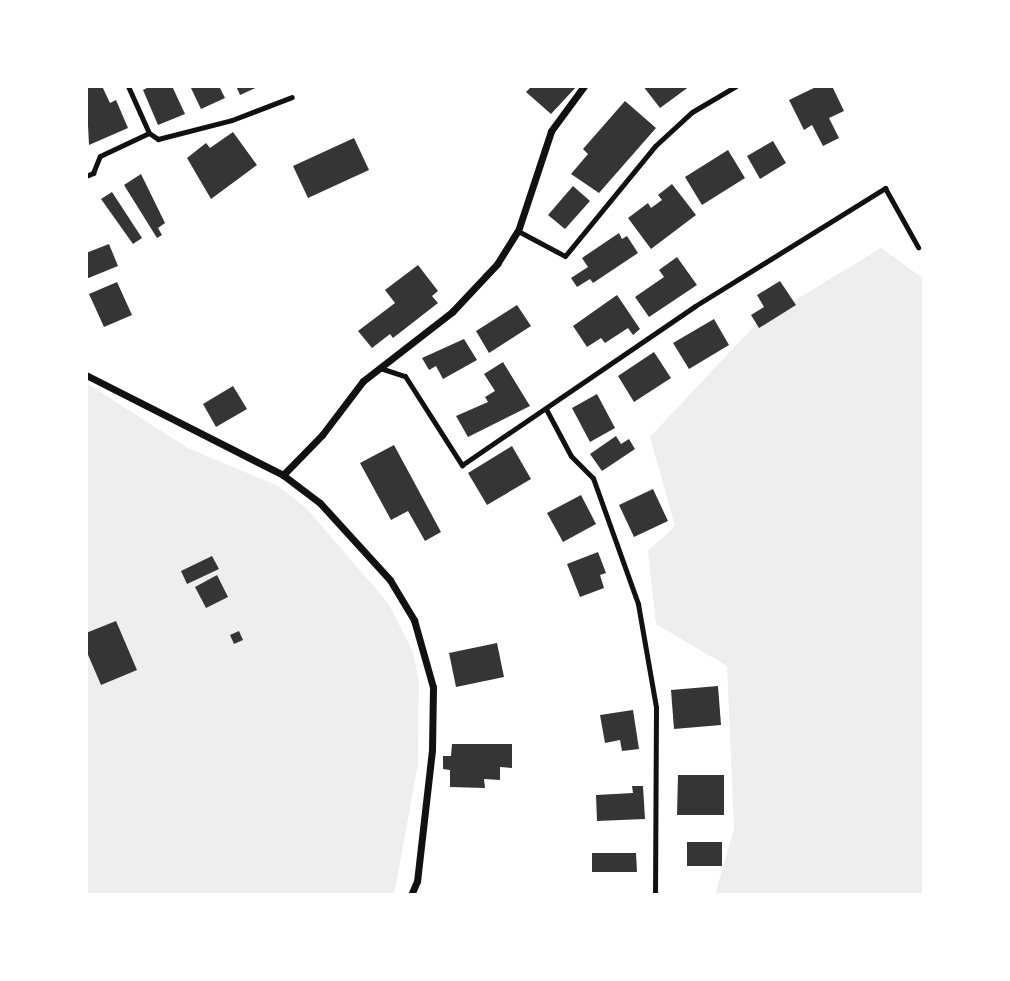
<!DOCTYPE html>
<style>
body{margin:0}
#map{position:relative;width:1010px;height:981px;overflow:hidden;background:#fff;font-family:"Space Grotesk",sans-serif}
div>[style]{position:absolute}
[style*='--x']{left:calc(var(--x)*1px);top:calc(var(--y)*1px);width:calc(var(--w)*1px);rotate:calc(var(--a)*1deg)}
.green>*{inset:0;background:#eee}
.building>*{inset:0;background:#353535}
.service>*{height:5px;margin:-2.5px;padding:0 2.5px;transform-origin:2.5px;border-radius:2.5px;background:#111}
.minor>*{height:7px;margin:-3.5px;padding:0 3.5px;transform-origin:3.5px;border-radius:3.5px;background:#111}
span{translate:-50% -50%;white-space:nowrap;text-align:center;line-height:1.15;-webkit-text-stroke:7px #fff;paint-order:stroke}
.frame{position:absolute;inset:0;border:88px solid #fff;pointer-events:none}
</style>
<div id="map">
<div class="green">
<div style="clip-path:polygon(881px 248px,924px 279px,924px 895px,715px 895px,734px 829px,727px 666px,656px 624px,648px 551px,675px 526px,650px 437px,756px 324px)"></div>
<div style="clip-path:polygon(86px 383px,188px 448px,278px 486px,307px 509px,388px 603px,413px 652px,419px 683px,418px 764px,394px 895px,86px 895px)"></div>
</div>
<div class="building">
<div style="clip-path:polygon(86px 86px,102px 86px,110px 103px,116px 100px,128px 128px,89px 145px)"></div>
<div style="clip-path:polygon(151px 86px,172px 86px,185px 114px,158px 125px,143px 90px)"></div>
<div style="clip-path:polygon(190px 86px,219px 86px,225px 98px,201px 109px)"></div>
<div style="clip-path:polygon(236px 86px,260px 86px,240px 95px)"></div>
<div style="clip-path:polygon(532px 86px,577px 86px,551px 114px,526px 92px)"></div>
<div style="clip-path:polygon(643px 86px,690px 86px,660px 108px)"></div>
<div style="clip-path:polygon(818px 86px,832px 86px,844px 111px,829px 118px,839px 138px,823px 146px,812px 125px,804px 130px,789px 100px)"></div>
<div style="clip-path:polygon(625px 101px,656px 128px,599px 193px,571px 174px,588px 154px,583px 149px)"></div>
<div style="clip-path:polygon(233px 132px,257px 165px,211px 199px,187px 158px,206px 143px,210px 148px)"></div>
<div style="clip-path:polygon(354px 138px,369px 170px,308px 198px,293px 166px)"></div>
<div style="clip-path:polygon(773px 141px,786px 163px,760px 179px,747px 156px)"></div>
<div style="clip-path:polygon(728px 150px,745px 178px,702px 205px,685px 177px)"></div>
<div style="clip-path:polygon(141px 174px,165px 223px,158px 228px,162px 235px,157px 238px,124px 185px)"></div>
<div style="clip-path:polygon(672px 184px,696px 215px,651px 249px,628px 218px,648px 203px,651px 208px,662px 200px,658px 195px)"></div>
<div style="clip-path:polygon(573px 186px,590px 201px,565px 229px,548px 215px)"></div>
<div style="clip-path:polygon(112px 192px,142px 238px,133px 244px,101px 199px)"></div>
<div style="clip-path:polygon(619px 233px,622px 239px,627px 236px,638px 253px,593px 283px,590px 279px,577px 287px,571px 278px,588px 267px,582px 258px)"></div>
<div style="clip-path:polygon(109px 244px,118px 266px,86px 279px,86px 253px)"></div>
<div style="clip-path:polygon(677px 257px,697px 285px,649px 317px,635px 297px,664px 277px,659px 270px)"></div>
<div style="clip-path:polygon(418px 265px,438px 291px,432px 296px,438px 303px,393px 338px,390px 334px,372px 348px,358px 331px,395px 303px,385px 290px)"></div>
<div style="clip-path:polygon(780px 281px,796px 305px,759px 328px,751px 315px,764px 307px,757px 295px)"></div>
<div style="clip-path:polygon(117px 282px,132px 315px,104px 327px,89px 294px)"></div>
<div style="clip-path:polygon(617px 295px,640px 329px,633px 335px,628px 328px,605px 343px,601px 338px,587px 347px,573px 326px)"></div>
<div style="clip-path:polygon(517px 305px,531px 326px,489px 353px,476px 331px)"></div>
<div style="clip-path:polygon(714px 319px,729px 345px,689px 369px,673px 343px)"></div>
<div style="clip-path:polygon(464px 339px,477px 360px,443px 379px,436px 366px,429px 370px,422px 358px)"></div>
<div style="clip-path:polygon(654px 352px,671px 378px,634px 402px,618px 376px)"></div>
<div style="clip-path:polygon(503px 362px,530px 406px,468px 437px,456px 416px,488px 402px,485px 397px,495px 391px,484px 374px)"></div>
<div style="clip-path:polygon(233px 386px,247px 409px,216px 427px,203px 404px)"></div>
<div style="clip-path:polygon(597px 394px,615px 428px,590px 442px,572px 408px)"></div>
<div style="clip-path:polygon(616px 436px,621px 444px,629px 439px,635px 449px,602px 471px,590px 454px)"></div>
<div style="clip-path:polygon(394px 445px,441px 532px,425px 541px,408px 511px,391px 520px,360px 463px)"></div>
<div style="clip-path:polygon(512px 446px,531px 479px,487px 505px,468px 473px)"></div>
<div style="clip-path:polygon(653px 489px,668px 521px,634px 537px,619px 505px)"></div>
<div style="clip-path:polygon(581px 495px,596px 524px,563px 542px,547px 513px)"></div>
<div style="clip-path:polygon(598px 552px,606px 573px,600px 575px,604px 588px,580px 597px,567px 564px)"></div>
<div style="clip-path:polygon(212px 556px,219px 569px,187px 584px,181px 571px)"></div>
<div style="clip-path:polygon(217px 575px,228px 597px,206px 608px,195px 587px)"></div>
<div style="clip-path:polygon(116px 621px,137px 670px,101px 685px,86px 650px,86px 633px)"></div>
<div style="clip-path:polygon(239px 631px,243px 640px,234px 644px,230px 635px)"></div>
<div style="clip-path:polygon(497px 643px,504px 677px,456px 687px,449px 653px)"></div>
<div style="clip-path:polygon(718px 686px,721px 725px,674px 729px,671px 690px)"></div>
<div style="clip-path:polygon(633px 710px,639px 749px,622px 751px,620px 740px,605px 743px,600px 715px)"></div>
<div style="clip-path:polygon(452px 744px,512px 744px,512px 768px,500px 767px,500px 780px,484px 779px,485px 788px,450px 787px,450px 770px,443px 769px,443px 756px,451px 756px)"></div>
<div style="clip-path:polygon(678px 775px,724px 775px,724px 815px,677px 815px)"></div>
<div style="clip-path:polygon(632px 786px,643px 786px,645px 819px,597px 821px,596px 795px,633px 793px)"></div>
<div style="clip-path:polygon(687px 842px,722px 842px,722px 866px,687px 866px)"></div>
<div style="clip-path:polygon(592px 853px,636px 853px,637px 872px,592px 872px)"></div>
</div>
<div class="service">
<div style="--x:149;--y:133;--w:11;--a:34"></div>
<div style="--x:158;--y:139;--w:76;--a:-14.4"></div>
<div style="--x:232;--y:120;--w:64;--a:-21"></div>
<div style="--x:86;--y:176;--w:8;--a:-23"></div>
<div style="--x:93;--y:173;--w:18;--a:-68"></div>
<div style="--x:100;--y:156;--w:54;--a:-25.1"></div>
<div style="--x:149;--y:133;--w:51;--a:-114.1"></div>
<div style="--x:518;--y:231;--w:53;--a:28"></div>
<div style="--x:565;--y:256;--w:142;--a:-50.7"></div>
<div style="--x:655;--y:146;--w:50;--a:-42.6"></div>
<div style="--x:692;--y:112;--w:51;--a:-30.6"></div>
<div style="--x:380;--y:368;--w:26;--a:18"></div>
<div style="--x:405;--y:376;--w:106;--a:57.4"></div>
<div style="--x:462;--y:465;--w:282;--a:-34.3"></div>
<div style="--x:695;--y:306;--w:224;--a:-31.8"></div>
<div style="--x:885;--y:188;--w:68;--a:60.8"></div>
<div style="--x:546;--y:409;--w:53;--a:62"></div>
<div style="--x:571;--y:456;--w:31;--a:45"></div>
<div style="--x:593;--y:478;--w:134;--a:70.3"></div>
<div style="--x:638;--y:604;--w:105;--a:80.1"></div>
<div style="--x:656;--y:707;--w:188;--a:90.3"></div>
</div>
<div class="minor">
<div style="--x:86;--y:375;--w:221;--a:26.9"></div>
<div style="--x:283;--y:475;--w:46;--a:37.1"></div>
<div style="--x:320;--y:503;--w:104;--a:47.7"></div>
<div style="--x:390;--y:580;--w:47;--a:59"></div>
<div style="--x:414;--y:620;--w:70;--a:74.2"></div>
<div style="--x:433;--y:687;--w:63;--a:90.9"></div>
<div style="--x:432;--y:750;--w:132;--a:96.5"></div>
<div style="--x:417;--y:881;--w:15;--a:113"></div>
<div style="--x:283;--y:475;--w:56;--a:-45.7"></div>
<div style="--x:322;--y:435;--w:68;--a:-52.8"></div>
<div style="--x:363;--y:381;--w:113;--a:-37.8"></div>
<div style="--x:452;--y:312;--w:66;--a:-46.8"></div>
<div style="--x:497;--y:264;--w:39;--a:-58"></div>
<div style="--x:518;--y:231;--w:105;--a:-71.7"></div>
<div style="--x:551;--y:131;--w:56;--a:-53.7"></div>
</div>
<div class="frame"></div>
</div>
